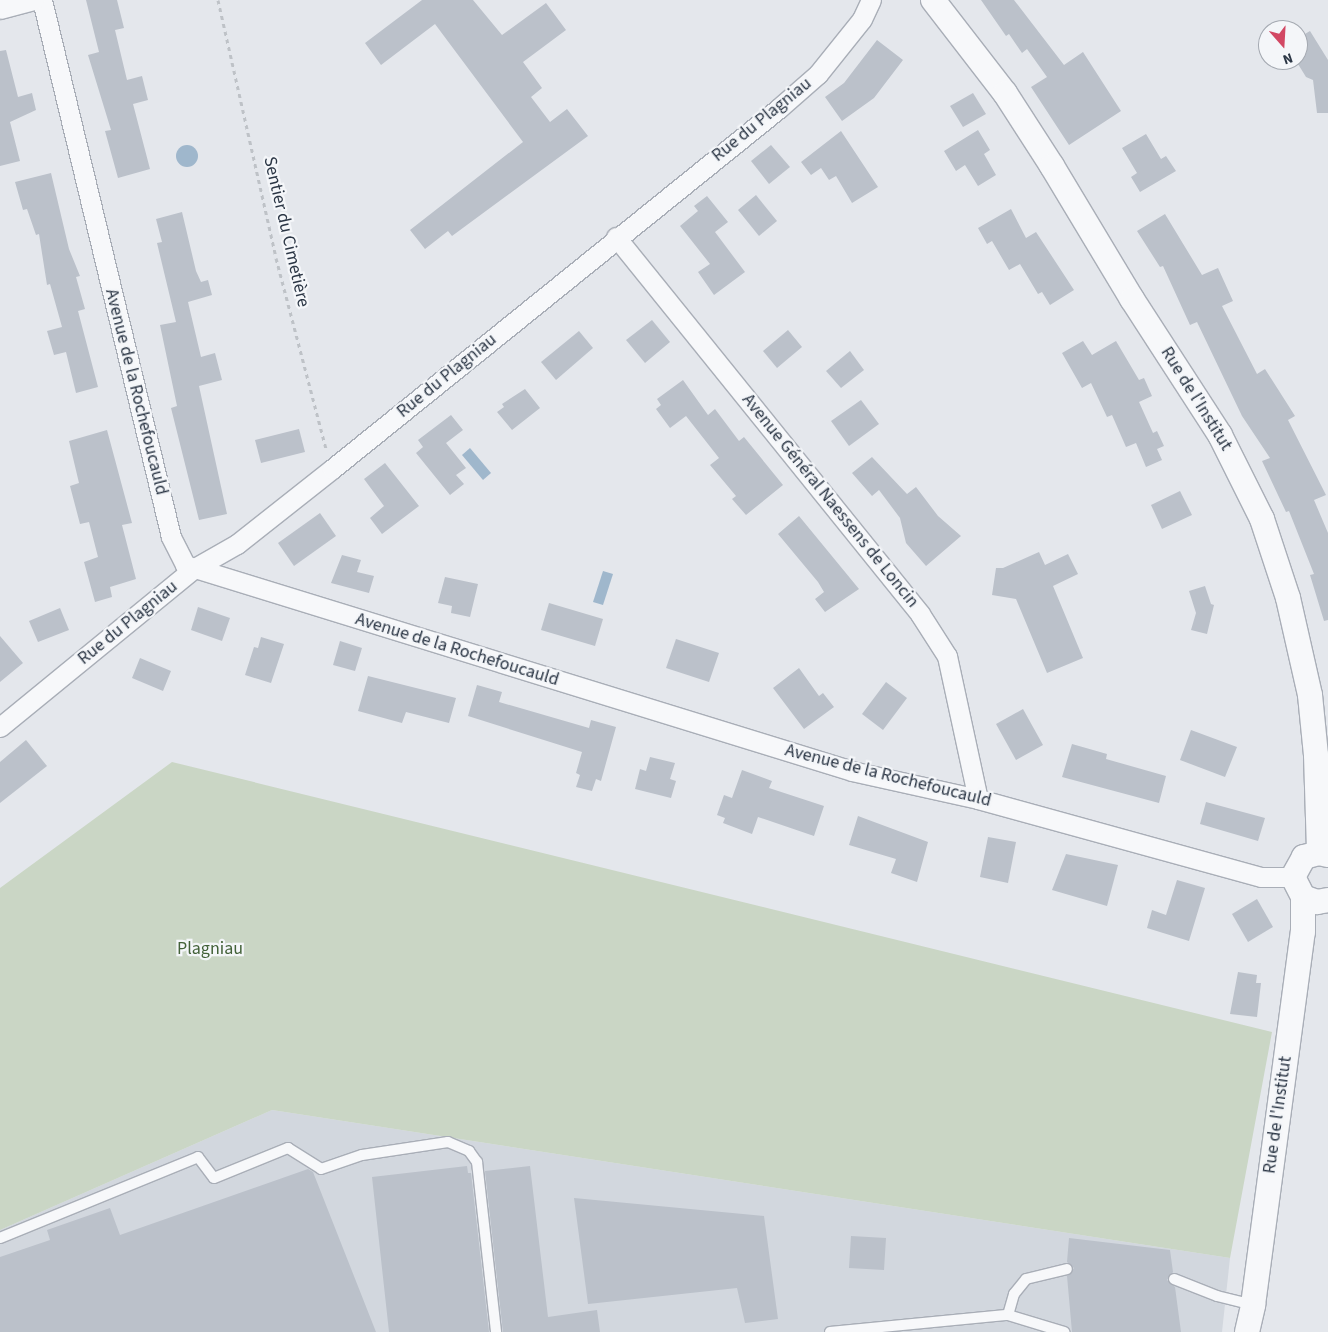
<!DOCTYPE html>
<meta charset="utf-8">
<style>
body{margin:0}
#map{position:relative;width:1328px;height:1332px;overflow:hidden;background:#e4e7ec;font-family:"Source Sans 3",sans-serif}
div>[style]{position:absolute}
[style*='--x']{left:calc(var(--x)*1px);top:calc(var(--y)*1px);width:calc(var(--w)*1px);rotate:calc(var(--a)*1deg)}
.built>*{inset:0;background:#d2d7de}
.green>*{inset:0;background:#cad6c5}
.water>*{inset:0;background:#9fb7cc}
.round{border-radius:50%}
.building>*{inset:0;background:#bbc1ca}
.path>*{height:3px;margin-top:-1.5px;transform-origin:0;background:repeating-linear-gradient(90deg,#bec2c7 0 4px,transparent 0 8px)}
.roads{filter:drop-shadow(1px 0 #a9aeb7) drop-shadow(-1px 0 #a9aeb7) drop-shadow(0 1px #a9aeb7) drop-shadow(0 -1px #a9aeb7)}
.service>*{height:10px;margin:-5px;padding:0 5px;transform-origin:5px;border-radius:5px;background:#f7f8fa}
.minor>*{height:19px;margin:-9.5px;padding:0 9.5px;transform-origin:9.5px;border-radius:9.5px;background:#f7f8fa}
.tertiary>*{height:24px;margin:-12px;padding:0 12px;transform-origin:12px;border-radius:12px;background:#f7f8fa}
span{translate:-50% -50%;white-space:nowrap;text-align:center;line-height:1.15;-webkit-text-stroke:4.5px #f4f6f9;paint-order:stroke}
.street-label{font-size:18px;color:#2b3645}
.park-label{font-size:18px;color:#426138}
.north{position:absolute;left:1258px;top:20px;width:50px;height:50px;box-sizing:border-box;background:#f4f6f9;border:1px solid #a4a9b1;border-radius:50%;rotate:161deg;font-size:14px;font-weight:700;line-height:20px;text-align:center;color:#2b3645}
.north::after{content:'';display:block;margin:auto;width:18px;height:22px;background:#d24864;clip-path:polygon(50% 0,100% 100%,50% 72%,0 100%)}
</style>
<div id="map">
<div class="built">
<div style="clip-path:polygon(272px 1110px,1230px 1258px,1222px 1332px,0 1332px,0 1230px)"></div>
</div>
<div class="green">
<div style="clip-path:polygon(172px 762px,1272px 1032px,1230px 1258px,272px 1110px,0 1230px,0 888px)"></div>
</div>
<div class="water">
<div class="round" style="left:176px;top:145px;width:22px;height:22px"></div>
<div style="clip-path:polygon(470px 448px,491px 473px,483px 480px,462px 455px)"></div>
<div style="clip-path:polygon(603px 571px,613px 574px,603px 605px,593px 602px)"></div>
</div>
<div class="building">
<div style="clip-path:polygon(86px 0,117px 0,124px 28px,115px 30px,127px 80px,142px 76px,148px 100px,133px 104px,150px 169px,118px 178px,105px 131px,111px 130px,88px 55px,99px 52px)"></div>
<div style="clip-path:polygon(422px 0,473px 0,502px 35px,546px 3px,566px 30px,523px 62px,542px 88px,531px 97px,550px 122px,567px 109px,588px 136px,452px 236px,448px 231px,425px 249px,410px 230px,523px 142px,435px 24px,381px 65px,365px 43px)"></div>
<div style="clip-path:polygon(981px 0,1014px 0,1064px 65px,1083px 52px,1121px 111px,1069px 145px,1031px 87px,1047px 77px,1027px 49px,1022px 53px,1009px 34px,1006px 36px)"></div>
<div style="clip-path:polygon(1310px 31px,1328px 60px,1328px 113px,1317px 113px,1313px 80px,1306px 77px,1298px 64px,1298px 38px)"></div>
<div style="clip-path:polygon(877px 40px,903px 60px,874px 98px,842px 121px,825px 97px,844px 83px)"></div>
<div style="clip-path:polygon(6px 50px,18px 97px,32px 93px,36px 110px,10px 122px,20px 161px,0 166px,0 51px)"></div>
<div style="clip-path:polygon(973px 93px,986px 114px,963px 127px,950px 106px)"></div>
<div style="clip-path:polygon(978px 130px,990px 150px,984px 154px,996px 175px,978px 186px,965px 165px,956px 171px,944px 151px)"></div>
<div style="clip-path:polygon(841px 131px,878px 187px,852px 203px,836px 176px,829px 180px,821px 168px,811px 175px,801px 162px)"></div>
<div style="clip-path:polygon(1146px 134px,1161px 159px,1166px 156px,1176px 171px,1140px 192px,1131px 177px,1137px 173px,1122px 148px)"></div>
<div style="clip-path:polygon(771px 145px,790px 167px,769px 184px,751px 161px)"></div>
<div style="clip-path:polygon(51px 173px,69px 249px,80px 276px,76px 277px,85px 309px,78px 311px,98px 387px,76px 393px,66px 352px,54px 355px,47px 331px,62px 327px,50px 284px,47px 285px,39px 234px,36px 235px,27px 209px,23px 210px,15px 182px)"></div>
<div style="clip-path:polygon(756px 195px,777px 221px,759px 236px,738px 210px)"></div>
<div style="clip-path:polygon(707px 196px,728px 222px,715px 232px,745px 272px,714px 295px,698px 272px,710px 264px,680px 226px,698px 211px,694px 206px)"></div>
<div style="clip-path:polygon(1011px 209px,1026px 238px,1036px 232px,1074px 290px,1050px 305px,1042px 292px,1038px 294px,1020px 264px,1009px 270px,992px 241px,987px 244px,978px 228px)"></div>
<div style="clip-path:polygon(182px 212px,196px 271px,201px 282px,208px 280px,212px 295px,188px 302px,201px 357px,215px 353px,222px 380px,199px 386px,227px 514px,199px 520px,171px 408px,177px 406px,160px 325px,176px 322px,157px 243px,162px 242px,156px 219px)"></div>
<div style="clip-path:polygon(1165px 214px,1202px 275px,1218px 268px,1233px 301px,1222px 306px,1257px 374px,1265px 369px,1295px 416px,1288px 420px,1326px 495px,1314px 500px,1328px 533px,1328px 620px,1324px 621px,1310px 575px,1314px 574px,1289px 511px,1286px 512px,1262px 461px,1270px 458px,1242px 416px,1197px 322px,1190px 325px,1163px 266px,1160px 267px,1137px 231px)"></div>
<div style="clip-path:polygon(652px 320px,670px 342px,645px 363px,626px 340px)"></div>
<div style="clip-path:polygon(788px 330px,802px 347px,777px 368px,763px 351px)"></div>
<div style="clip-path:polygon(579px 331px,593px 348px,556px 380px,541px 362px)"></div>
<div style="clip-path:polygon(1083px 341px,1092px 355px,1116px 341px,1139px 380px,1144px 378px,1152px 396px,1139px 402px,1153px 433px,1157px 431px,1164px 446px,1157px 449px,1162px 460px,1146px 467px,1136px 443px,1126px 447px,1112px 415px,1107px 417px,1091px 383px,1082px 388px,1062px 353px)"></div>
<div style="clip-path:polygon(850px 351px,864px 370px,841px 388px,826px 371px)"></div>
<div style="clip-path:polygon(683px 380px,708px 415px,715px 409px,739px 441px,744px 437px,783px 485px,746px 515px,732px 499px,736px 496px,710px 465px,719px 458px,686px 416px,670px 428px,656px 409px,661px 405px,657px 399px)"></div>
<div style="clip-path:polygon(525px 389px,540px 408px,512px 430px,497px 412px,504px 407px,502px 404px)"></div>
<div style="clip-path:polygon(861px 400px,879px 424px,849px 446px,831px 421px)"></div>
<div style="clip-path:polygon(451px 415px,463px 430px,446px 443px,466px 468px,456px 475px,464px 484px,450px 495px,416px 453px,423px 447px,418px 440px)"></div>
<div style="clip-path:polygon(299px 429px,305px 452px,261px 463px,255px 440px)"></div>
<div style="clip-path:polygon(107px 430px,132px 523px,122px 525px,136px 579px,110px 587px,112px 597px,95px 602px,84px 562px,98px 557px,89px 522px,80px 524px,70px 486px,79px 483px,69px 441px)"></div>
<div style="clip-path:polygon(872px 457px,907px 494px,916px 487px,938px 516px,961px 536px,926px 566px,906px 543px,900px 518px,879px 490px,872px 496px,852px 473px)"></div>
<div style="clip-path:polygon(385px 463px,419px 506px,382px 534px,370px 518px,384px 506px,364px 479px)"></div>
<div style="clip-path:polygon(1180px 491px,1192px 515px,1162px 529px,1151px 505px)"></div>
<div style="clip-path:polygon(320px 513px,336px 536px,294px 566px,278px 543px)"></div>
<div style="clip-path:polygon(799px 516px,859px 589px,825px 612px,815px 599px,824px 592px,818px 582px,778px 534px)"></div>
<div style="clip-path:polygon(1039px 552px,1045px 565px,1068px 554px,1078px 574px,1053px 586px,1083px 658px,1047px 673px,1016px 599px,992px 595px,996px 568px,1003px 568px)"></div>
<div style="clip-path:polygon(342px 555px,361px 560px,357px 572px,374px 576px,369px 593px,331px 583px)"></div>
<div style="clip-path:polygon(445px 577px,478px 584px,470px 617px,451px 613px,452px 606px,438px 603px)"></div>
<div style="clip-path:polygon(1205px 586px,1211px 604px,1214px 605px,1207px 634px,1191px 630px,1196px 613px,1189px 591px)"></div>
<div style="clip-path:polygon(549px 603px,603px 619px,595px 646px,541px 630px)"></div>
<div style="clip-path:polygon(198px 607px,230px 618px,222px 641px,191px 630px)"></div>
<div style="clip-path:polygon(60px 608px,69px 630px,38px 642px,29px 621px)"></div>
<div style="clip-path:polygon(0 636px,23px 663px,0 682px)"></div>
<div style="clip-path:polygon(261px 637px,284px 644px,271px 683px,245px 675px,254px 647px,258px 648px)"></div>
<div style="clip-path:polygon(676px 639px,719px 653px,709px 682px,666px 668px)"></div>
<div style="clip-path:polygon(340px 641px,362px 648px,355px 671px,333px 665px)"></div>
<div style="clip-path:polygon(140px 658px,171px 671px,163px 691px,132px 678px)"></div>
<div style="clip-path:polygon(799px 668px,819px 696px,823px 693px,834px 707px,804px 729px,773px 688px)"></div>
<div style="clip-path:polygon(368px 676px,456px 698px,449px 723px,406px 712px,402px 723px,358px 711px)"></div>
<div style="clip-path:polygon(886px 682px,907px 698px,883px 730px,862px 714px)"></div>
<div style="clip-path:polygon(477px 685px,502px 692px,499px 702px,589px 728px,591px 720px,616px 727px,601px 781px,596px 779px,592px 791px,576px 787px,580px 775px,576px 773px,582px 752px,468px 716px)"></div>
<div style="clip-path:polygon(1023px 709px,1043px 745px,1016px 760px,996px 724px)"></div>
<div style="clip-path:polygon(1191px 730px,1237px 747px,1225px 777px,1180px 760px)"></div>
<div style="clip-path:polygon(26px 740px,47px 766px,0 803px,0 762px)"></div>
<div style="clip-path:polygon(1072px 744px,1107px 754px,1106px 759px,1166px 776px,1159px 803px,1062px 777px)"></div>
<div style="clip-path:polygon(650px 757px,675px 763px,670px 779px,676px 781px,671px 798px,635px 789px,640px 769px,646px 771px)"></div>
<div style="clip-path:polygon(742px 770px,772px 781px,769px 788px,824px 806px,814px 836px,758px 817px,752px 834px,723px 823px,725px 818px,717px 815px,724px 795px,732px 798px)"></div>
<div style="clip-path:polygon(1206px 802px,1265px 818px,1258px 841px,1200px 824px)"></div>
<div style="clip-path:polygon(858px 816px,928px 842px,917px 882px,891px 873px,896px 859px,849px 845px)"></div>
<div style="clip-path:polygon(988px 837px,1016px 842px,1008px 883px,980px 877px)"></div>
<div style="clip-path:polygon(1066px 854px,1118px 865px,1107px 906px,1052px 890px)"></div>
<div style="clip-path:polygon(1177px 880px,1205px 888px,1189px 941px,1147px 928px,1152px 910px,1166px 915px)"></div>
<div style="clip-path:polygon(1257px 899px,1273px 927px,1248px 942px,1232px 914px)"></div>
<div style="clip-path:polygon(1238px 972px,1257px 975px,1256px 983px,1261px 983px,1257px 1017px,1230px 1014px)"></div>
<div style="clip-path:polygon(467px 1166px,468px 1173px,471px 1173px,489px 1332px,389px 1332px,372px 1177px)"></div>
<div style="clip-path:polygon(530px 1166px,548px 1317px,597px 1310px,600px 1332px,503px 1332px,485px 1171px)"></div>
<div style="clip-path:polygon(308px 1169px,313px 1172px,376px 1332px,0 1332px,0 1257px,50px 1240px,47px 1230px,110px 1208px,120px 1235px)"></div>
<div style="clip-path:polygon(574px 1198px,764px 1216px,778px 1319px,745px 1323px,737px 1288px,588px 1304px)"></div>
<div style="clip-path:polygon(851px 1236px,886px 1238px,884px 1270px,849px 1268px)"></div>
<div style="clip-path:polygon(1069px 1238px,1170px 1250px,1173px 1272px,1167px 1280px,1175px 1287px,1181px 1332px,1072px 1332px,1067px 1276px,1074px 1268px,1067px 1262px)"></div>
</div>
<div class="path">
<div style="--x:218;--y:0;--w:264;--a:77.3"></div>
<div style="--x:276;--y:258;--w:197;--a:75.3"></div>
</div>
<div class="roads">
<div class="service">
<div style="--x:0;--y:1238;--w:214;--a:-22.2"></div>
<div style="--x:198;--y:1157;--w:26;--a:53"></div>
<div style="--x:214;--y:1178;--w:80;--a:-22.1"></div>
<div style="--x:288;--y:1148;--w:39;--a:32"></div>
<div style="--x:321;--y:1169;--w:43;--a:-18.9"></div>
<div style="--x:362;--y:1155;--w:87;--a:-8.6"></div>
<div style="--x:448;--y:1142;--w:23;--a:23"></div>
<div style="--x:469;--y:1151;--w:14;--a:54"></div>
<div style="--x:477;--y:1162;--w:171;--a:83.6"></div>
<div style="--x:1174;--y:1279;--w:46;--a:21.6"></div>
<div style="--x:1217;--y:1296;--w:37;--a:14"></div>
<div style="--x:1008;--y:1315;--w:22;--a:-74"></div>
<div style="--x:1014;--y:1294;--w:19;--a:-51"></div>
<div style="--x:1026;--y:1279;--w:42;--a:-13.7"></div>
<div style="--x:830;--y:1332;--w:179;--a:-5.5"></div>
<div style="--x:1008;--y:1315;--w:59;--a:16.9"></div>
</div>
<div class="minor">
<div style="--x:42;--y:0;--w:552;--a:76.49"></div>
<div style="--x:171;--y:537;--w:31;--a:63"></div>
<div style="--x:185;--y:565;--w:698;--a:17.16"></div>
<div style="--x:852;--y:771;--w:129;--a:12.5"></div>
<div style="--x:978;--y:799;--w:294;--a:15.4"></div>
<div style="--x:1261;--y:877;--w:32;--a:0"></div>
<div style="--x:0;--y:9;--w:35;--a:-15"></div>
<div style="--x:616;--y:237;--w:484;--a:51.1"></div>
<div style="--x:920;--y:614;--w:50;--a:57.3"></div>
<div style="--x:947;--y:656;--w:146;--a:77.8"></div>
<div style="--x:0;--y:727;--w:249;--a:-39.3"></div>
<div style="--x:193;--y:569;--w:51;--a:-29.6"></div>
<div style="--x:237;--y:544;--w:121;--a:-38.3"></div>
<div style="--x:332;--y:469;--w:573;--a:-38.91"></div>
<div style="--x:778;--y:109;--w:53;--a:-41.2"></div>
<div style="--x:818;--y:74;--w:70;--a:-51.3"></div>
<div style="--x:862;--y:19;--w:21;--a:-65"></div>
</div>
<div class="tertiary">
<div style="--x:933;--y:0;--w:118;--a:52.3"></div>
<div style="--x:1005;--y:93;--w:87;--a:57.2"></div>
<div style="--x:1052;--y:166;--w:155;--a:59"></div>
<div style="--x:1132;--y:299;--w:162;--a:57.1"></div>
<div style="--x:1220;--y:435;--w:94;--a:63.4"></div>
<div style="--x:1262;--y:519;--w:83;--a:71.8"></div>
<div style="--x:1288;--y:598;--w:99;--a:77.2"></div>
<div style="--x:1310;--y:695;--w:60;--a:84.3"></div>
<div style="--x:1316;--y:755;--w:98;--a:88.2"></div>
<div style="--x:1328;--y:855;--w:9;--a:-167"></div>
<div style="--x:1319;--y:853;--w:16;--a:165"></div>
<div style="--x:1304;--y:857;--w:23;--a:119"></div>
<div style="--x:1293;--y:877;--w:22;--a:63"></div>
<div style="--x:1303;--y:897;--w:15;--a:20"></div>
<div style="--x:1317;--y:902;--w:11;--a:-10"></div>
<div style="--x:1247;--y:1332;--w:28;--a:-77"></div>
<div style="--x:1253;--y:1305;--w:376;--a:-82.4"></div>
<div style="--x:1303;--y:932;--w:35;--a:-90"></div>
</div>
</div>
<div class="street-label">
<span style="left:762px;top:120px;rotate:-39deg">Rue du Plagniau</span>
<span style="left:286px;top:232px;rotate:77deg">Sentier du Cimetière</span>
<span style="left:447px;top:376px;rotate:-39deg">Rue du Plagniau</span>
<span style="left:136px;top:392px;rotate:76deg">Avenue de la Rochefoucauld</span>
<span style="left:1196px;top:399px;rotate:58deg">Rue de l'Institut</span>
<span style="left:830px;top:501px;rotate:51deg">Avenue Général Naessens de Loncin</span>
<span style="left:128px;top:623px;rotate:-39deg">Rue du Plagniau</span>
<span style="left:457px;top:650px;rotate:17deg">Avenue de la Rochefoucauld</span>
<span style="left:888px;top:776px;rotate:14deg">Avenue de la Rochefoucauld</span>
<span style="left:1278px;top:1115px;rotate:-82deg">Rue de l'Institut</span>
</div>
<div class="park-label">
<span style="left:210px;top:949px">Plagniau</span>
</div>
<div class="north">N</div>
</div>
